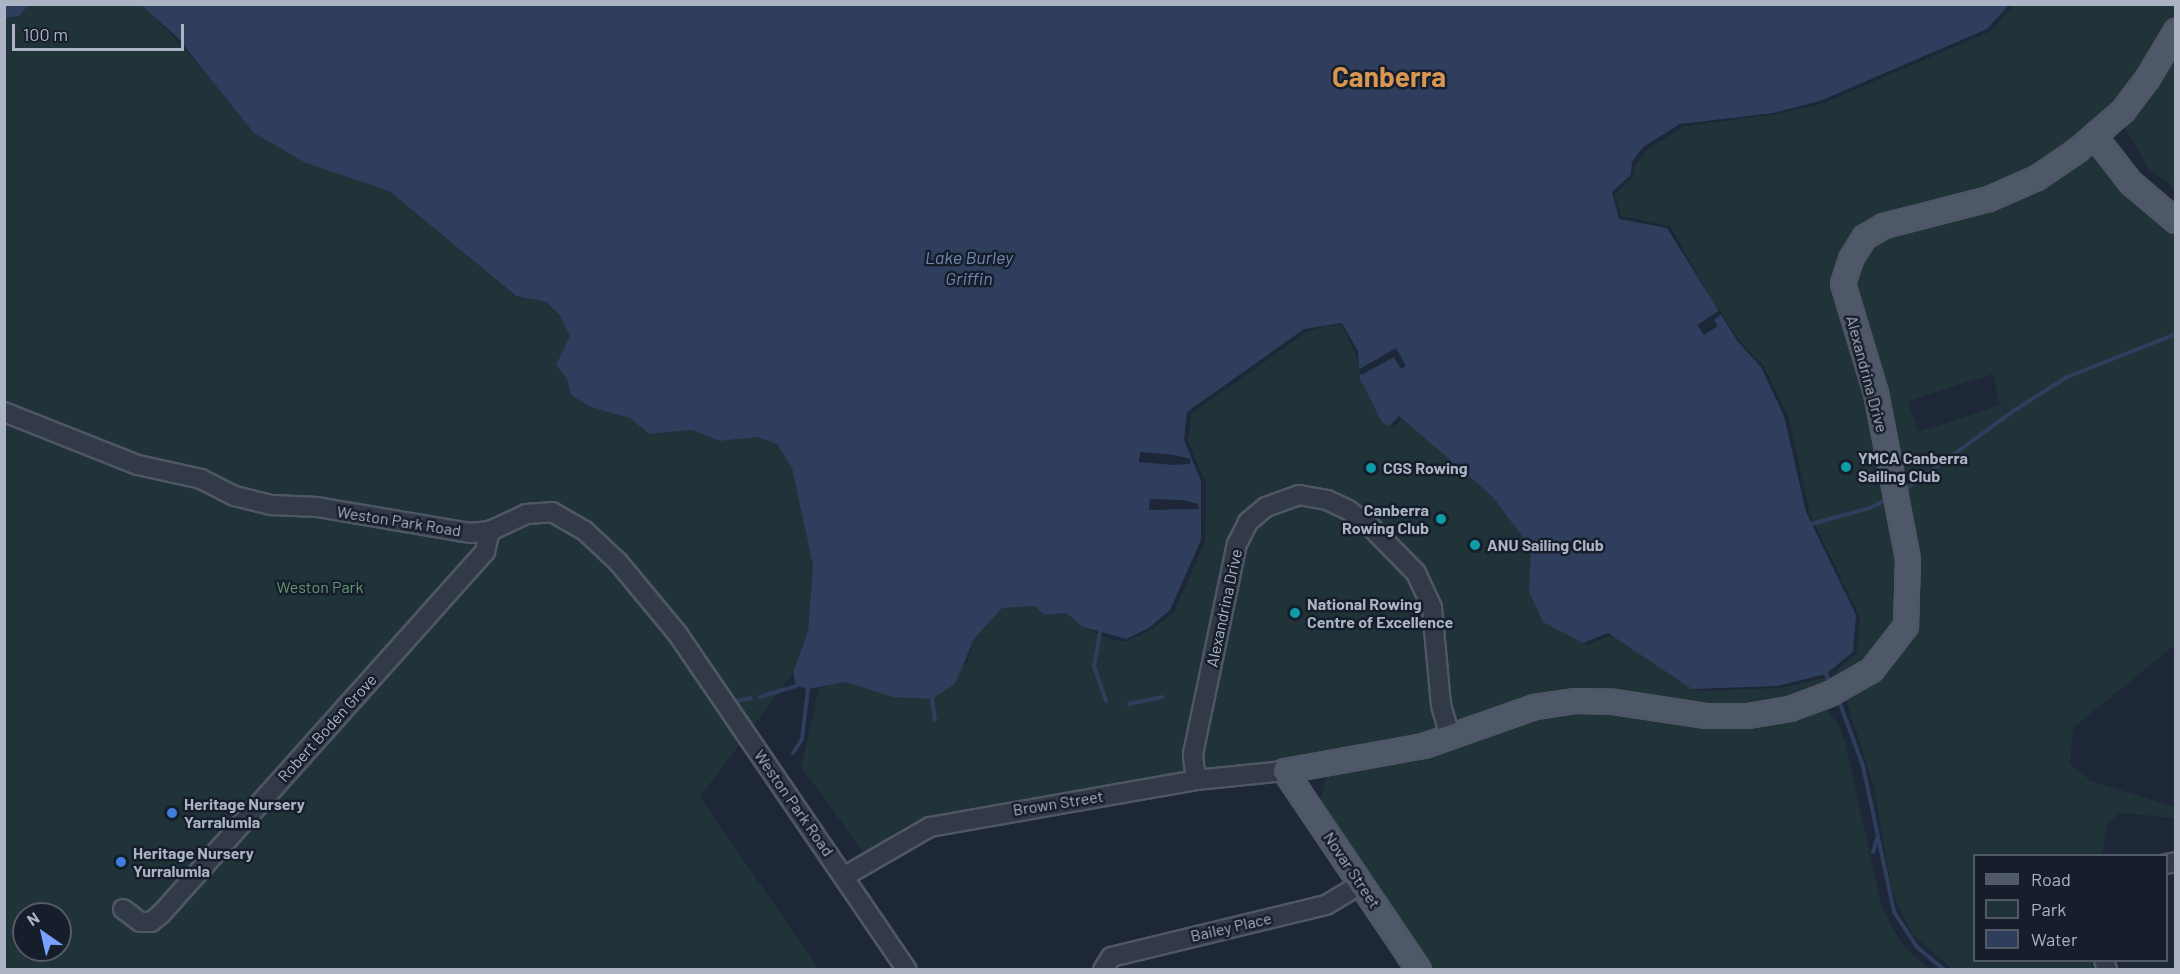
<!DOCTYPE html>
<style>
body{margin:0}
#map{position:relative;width:2180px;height:974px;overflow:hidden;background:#1e2737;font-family:Barlow,sans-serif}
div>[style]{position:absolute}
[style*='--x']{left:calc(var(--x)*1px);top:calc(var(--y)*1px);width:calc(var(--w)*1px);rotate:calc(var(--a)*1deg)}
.green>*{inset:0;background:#203338}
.water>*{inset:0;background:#2f3e5d}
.pier>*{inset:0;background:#1e2737}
.stream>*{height:4px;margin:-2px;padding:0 2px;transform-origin:2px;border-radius:2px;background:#2f3e5d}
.roads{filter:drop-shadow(2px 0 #4f5665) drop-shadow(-2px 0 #4f5665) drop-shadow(0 2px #4f5665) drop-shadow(0 -2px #4f5665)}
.minor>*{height:18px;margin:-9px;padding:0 9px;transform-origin:9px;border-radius:9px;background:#323947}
.major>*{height:22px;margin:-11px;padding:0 11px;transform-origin:11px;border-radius:11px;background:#4f5868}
.dots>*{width:16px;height:16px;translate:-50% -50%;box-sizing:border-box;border:3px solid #171e2b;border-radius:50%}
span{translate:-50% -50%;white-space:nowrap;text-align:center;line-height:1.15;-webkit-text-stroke:5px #171e2b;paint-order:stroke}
.street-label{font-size:16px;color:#abb3c4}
.poi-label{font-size:16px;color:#abb3c4;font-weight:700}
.left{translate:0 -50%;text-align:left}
.right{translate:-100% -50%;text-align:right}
.park-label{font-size:16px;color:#629572}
.water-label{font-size:18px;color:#7287af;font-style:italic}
.town-label{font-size:28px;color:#d89653;font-weight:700}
.frame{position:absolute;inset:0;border:6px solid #abb3c4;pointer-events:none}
.legend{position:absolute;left:1973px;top:854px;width:195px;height:108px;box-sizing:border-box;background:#171e2b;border:2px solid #525a68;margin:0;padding:8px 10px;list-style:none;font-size:18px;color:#abb3c4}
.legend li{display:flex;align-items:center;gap:12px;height:30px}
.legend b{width:30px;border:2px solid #525a68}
.north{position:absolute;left:12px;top:902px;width:60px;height:60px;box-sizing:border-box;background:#171e2b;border:2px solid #525a68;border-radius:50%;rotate:326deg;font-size:16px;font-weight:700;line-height:24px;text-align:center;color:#abb3c4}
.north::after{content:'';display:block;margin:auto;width:21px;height:27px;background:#78a2fd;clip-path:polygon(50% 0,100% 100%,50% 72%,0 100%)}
.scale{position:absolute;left:12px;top:24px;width:172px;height:27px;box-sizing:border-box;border:3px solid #abb3c4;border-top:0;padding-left:8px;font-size:18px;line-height:21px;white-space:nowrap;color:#abb3c4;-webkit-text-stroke:4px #171e2b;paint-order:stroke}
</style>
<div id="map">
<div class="green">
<div style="clip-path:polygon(evenodd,29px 5px,144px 5px,215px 82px,306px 163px,389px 191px,515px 296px,545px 302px,560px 316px,570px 336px,556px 365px,567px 379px,613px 412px,630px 418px,649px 434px,692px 430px,720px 441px,757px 437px,777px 444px,792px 468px,810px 546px,813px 565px,808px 631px,793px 673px,700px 797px,819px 969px,5px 969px,4px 18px,19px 16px,29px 5px,24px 914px,60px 914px,60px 950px,24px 950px,24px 914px)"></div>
<div style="clip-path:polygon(2014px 5px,2175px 5px,2175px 25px,2095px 132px,1989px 193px,1906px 213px,1844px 271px,1900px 559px,1897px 623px,1886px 649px,1841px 684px,1748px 710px,1615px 696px,1427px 740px,1285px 765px,1120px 784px,911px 823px,865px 854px,801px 767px,819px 688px,845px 682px,892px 697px,967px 663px,974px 639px,1002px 608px,1035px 606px,1044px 615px,1066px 613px,1083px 627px,1112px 640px,1127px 641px,1151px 630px,1174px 612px,1205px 542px,1206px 483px,1188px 442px,1191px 414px,1308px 331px,1327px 326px,1342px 325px,1386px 424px,1394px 428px,1402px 418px,1496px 497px,1534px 546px,1547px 624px,1587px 645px,1612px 635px,1696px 691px,1782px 688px,1831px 676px,1857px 653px,1860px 617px,1810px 514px,1789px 418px,1763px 365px,1742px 344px,1712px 300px,1670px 226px,1621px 216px,1615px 195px,1633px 176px,1635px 165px,1647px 150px,1684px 126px,1777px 114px,1824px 103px,1991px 31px)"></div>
<div style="clip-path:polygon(2175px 44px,2175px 188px,2148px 168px,2121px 121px)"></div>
<div style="clip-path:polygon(evenodd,2087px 155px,2099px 157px,2175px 229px,2176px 644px,2073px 728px,2070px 764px,2091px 781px,2175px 807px,2175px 818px,2120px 813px,2107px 825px,2102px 855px,1974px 856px,1974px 960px,2091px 961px,2094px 969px,1952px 969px,1912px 934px,1892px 892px,1874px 788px,1846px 699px,1879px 677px,1912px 619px,1851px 286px,1870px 241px,2087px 155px,1993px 374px,2000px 405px,1918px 432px,1908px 401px,1993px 374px)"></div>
<div style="clip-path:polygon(1585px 707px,1769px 721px,1826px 708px,1839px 726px,1845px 742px,1882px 908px,1902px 944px,1929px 969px,1429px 969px,1323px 814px,1320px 799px,1327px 777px,1335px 771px,1485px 729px)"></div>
</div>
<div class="water">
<div style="clip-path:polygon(4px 5px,5px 4px,29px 5px,19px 16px,5px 18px)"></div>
<div style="clip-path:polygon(141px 5px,2009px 5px,1987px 29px,1820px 101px,1773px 113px,1680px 124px,1643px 147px,1632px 162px,1631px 175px,1612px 192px,1619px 219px,1667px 228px,1738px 342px,1761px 367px,1784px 416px,1806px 512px,1856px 615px,1853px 652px,1826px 674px,1778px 686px,1692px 689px,1608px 633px,1583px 643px,1543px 622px,1529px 592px,1531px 548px,1492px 496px,1399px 416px,1390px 426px,1382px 422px,1360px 379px,1358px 351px,1342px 323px,1304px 329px,1187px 412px,1184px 440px,1201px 481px,1201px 540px,1170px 610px,1149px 628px,1126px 639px,1083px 627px,1066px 613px,1044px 615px,1035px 606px,1002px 608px,974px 639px,955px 684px,932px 699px,892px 697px,846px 682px,808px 689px,796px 686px,793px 673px,808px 631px,813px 565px,792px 468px,777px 444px,757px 437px,720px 441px,692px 430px,649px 434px,630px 418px,591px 407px,571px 395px,567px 379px,556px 365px,570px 336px,560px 316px,546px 302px,516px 296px,389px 191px,306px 163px,254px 133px,178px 38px)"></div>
</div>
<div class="pier">
<div style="clip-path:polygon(1720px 310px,1722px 314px,1714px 320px,1718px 326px,1704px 335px,1697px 325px)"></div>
<div style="clip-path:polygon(1396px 348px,1406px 366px,1401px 369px,1394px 357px,1361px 375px,1358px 370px)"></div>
<div style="clip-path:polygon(1140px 452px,1174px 455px,1191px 459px,1190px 464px,1174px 465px,1139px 462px)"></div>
<div style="clip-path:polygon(1150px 499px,1183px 500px,1198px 504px,1199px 509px,1149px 510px)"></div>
<div style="clip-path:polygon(1540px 544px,1567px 545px,1567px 553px,1535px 551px)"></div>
</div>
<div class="stream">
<div style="--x:1902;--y:492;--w:140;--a:-36"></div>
<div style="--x:2015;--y:410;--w:62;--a:-32.4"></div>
<div style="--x:2067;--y:377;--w:117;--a:-21.5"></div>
<div style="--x:1811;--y:524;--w:61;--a:-15.2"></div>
<div style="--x:1870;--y:508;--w:22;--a:-27"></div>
<div style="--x:1101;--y:627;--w:40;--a:100"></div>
<div style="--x:1094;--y:666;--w:37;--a:71"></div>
<div style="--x:1826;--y:674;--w:10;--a:66"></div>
<div style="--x:760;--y:697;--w:38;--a:-17"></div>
<div style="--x:932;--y:699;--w:21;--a:82"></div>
<div style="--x:737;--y:701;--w:14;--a:-12"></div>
<div style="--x:1839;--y:701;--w:69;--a:69.7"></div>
<div style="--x:1863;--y:766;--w:149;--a:78"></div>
<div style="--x:1894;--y:912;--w:42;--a:56.7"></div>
<div style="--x:1917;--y:947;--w:35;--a:40"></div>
<div style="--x:1129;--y:704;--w:34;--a:-12"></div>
<div style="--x:793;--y:753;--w:17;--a:-57"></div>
<div style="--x:802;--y:739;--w:50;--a:-83.2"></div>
<div style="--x:1873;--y:852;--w:14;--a:-73"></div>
</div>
<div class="roads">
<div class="minor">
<div style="--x:4;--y:412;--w:144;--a:21.6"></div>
<div style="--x:138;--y:465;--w:65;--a:12.5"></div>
<div style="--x:201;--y:479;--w:38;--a:27"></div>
<div style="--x:235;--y:496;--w:38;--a:14"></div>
<div style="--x:272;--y:505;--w:45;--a:2.5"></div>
<div style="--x:317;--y:507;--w:156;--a:9.6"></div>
<div style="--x:471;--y:533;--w:19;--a:-6"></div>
<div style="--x:490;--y:531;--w:40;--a:-25"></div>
<div style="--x:526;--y:514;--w:26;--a:-4"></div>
<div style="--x:552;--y:512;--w:38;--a:30"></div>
<div style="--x:585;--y:531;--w:45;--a:43.2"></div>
<div style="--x:618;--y:562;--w:92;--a:50.3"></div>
<div style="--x:677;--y:633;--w:408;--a:55.7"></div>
<div style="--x:1196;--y:780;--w:26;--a:-97"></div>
<div style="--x:1193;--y:754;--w:215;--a:-78.2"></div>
<div style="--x:1237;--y:544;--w:25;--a:-63"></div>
<div style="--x:1248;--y:522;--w:23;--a:-40"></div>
<div style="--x:1266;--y:507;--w:35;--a:-20"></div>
<div style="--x:1299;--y:495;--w:28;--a:10"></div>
<div style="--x:1327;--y:500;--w:23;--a:25"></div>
<div style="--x:1348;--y:510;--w:27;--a:36"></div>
<div style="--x:1370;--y:526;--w:66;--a:45.6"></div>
<div style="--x:1416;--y:573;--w:38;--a:65"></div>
<div style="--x:1432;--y:608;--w:97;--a:84.7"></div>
<div style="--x:1441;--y:705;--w:33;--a:74"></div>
<div style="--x:2166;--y:864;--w:10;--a:-11"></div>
<div style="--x:845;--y:876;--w:98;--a:-30"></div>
<div style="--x:930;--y:827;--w:270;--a:-10"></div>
<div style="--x:1196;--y:780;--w:89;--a:-5.8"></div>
<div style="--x:123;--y:909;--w:21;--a:37"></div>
<div style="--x:140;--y:922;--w:11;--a:0"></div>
<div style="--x:151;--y:922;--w:13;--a:-39"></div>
<div style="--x:161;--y:914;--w:486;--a:-48.2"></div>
<div style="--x:485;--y:552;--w:22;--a:-77"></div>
<div style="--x:2104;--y:960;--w:10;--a:73"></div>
<div style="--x:1103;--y:970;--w:15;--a:-58"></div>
<div style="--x:1111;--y:957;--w:221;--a:-13.6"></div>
<div style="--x:1326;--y:905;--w:41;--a:-31"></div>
</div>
<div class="major">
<div style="--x:2095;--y:137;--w:58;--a:52"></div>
<div style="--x:2131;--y:183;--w:59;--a:40.2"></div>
<div style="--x:1419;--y:970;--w:240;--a:-124"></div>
<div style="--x:1285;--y:771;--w:141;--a:-10.2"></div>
<div style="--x:1424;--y:746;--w:118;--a:-19.4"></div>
<div style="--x:1535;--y:707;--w:40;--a:-8.5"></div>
<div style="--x:1575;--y:701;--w:39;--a:1"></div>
<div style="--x:1614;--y:702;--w:94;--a:8.6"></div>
<div style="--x:1707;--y:716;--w:41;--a:0"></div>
<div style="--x:1748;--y:716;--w:43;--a:-9.5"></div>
<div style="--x:1790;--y:709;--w:43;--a:-20.6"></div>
<div style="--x:1830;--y:694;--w:48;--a:-29.7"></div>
<div style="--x:1872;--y:670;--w:56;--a:-52.3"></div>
<div style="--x:1906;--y:626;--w:67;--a:-88.3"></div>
<div style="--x:1908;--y:559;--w:169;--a:-100.9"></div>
<div style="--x:1876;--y:393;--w:114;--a:-106.8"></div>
<div style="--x:1843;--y:284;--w:26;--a:-72"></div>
<div style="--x:1851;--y:259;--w:26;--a:-58"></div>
<div style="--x:1865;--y:237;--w:22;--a:-30"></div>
<div style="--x:1884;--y:226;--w:108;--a:-14.4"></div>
<div style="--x:1989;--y:199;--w:52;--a:-23.6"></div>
<div style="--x:2037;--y:178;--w:50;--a:-34.3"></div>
<div style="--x:2078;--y:150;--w:60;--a:-40.9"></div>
<div style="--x:2123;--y:111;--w:41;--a:-52.9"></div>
<div style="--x:2148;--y:78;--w:55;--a:-59.2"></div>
</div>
</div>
<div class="dots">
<div style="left:1846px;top:467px;background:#0f9aa8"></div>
<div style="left:1371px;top:468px;background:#0f9aa8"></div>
<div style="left:1441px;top:519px;background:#0f9aa8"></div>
<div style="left:1475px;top:545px;background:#0f9aa8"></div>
<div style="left:1295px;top:613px;background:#0f9aa8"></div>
<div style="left:172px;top:813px;background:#3f7fe0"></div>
<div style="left:121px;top:862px;background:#3f7fe0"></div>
</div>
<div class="street-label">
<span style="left:1867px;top:374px;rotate:75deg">Alexandrina Drive</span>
<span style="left:399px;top:521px;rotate:9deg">Weston Park Road</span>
<span style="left:1224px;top:608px;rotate:-78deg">Alexandrina Drive</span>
<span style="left:327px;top:728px;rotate:-48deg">Robert Boden Grove</span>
<span style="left:794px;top:803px;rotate:55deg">Weston Park Road</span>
<span style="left:1058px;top:803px;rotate:-9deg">Brown Street</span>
<span style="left:1352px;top:870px;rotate:56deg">Novar Street</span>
<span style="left:1231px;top:927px;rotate:-13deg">Bailey Place</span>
</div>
<div class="poi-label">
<span class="left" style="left:1858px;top:467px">YMCA Canberra<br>Sailing Club</span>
<span class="left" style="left:1383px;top:468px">CGS Rowing</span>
<span class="right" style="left:1429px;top:519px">Canberra<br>Rowing Club</span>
<span class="left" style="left:1487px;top:545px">ANU Sailing Club</span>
<span class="left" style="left:1307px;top:613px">National Rowing<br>Centre of Excellence</span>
<span class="left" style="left:184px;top:813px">Heritage Nursery<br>Yarralumla</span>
<span class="left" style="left:133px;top:862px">Heritage Nursery<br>Yurralumla</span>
</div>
<div class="park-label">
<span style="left:320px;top:587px">Weston Park</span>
</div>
<div class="water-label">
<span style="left:969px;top:268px">Lake Burley<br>Griffin</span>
</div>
<div class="town-label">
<span style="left:1389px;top:76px">Canberra</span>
</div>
<div class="frame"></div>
<ul class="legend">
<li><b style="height:8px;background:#4f5868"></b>Road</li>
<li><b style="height:16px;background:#203338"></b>Park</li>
<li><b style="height:16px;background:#2f3e5d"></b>Water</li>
</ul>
<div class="north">N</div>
<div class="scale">100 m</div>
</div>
